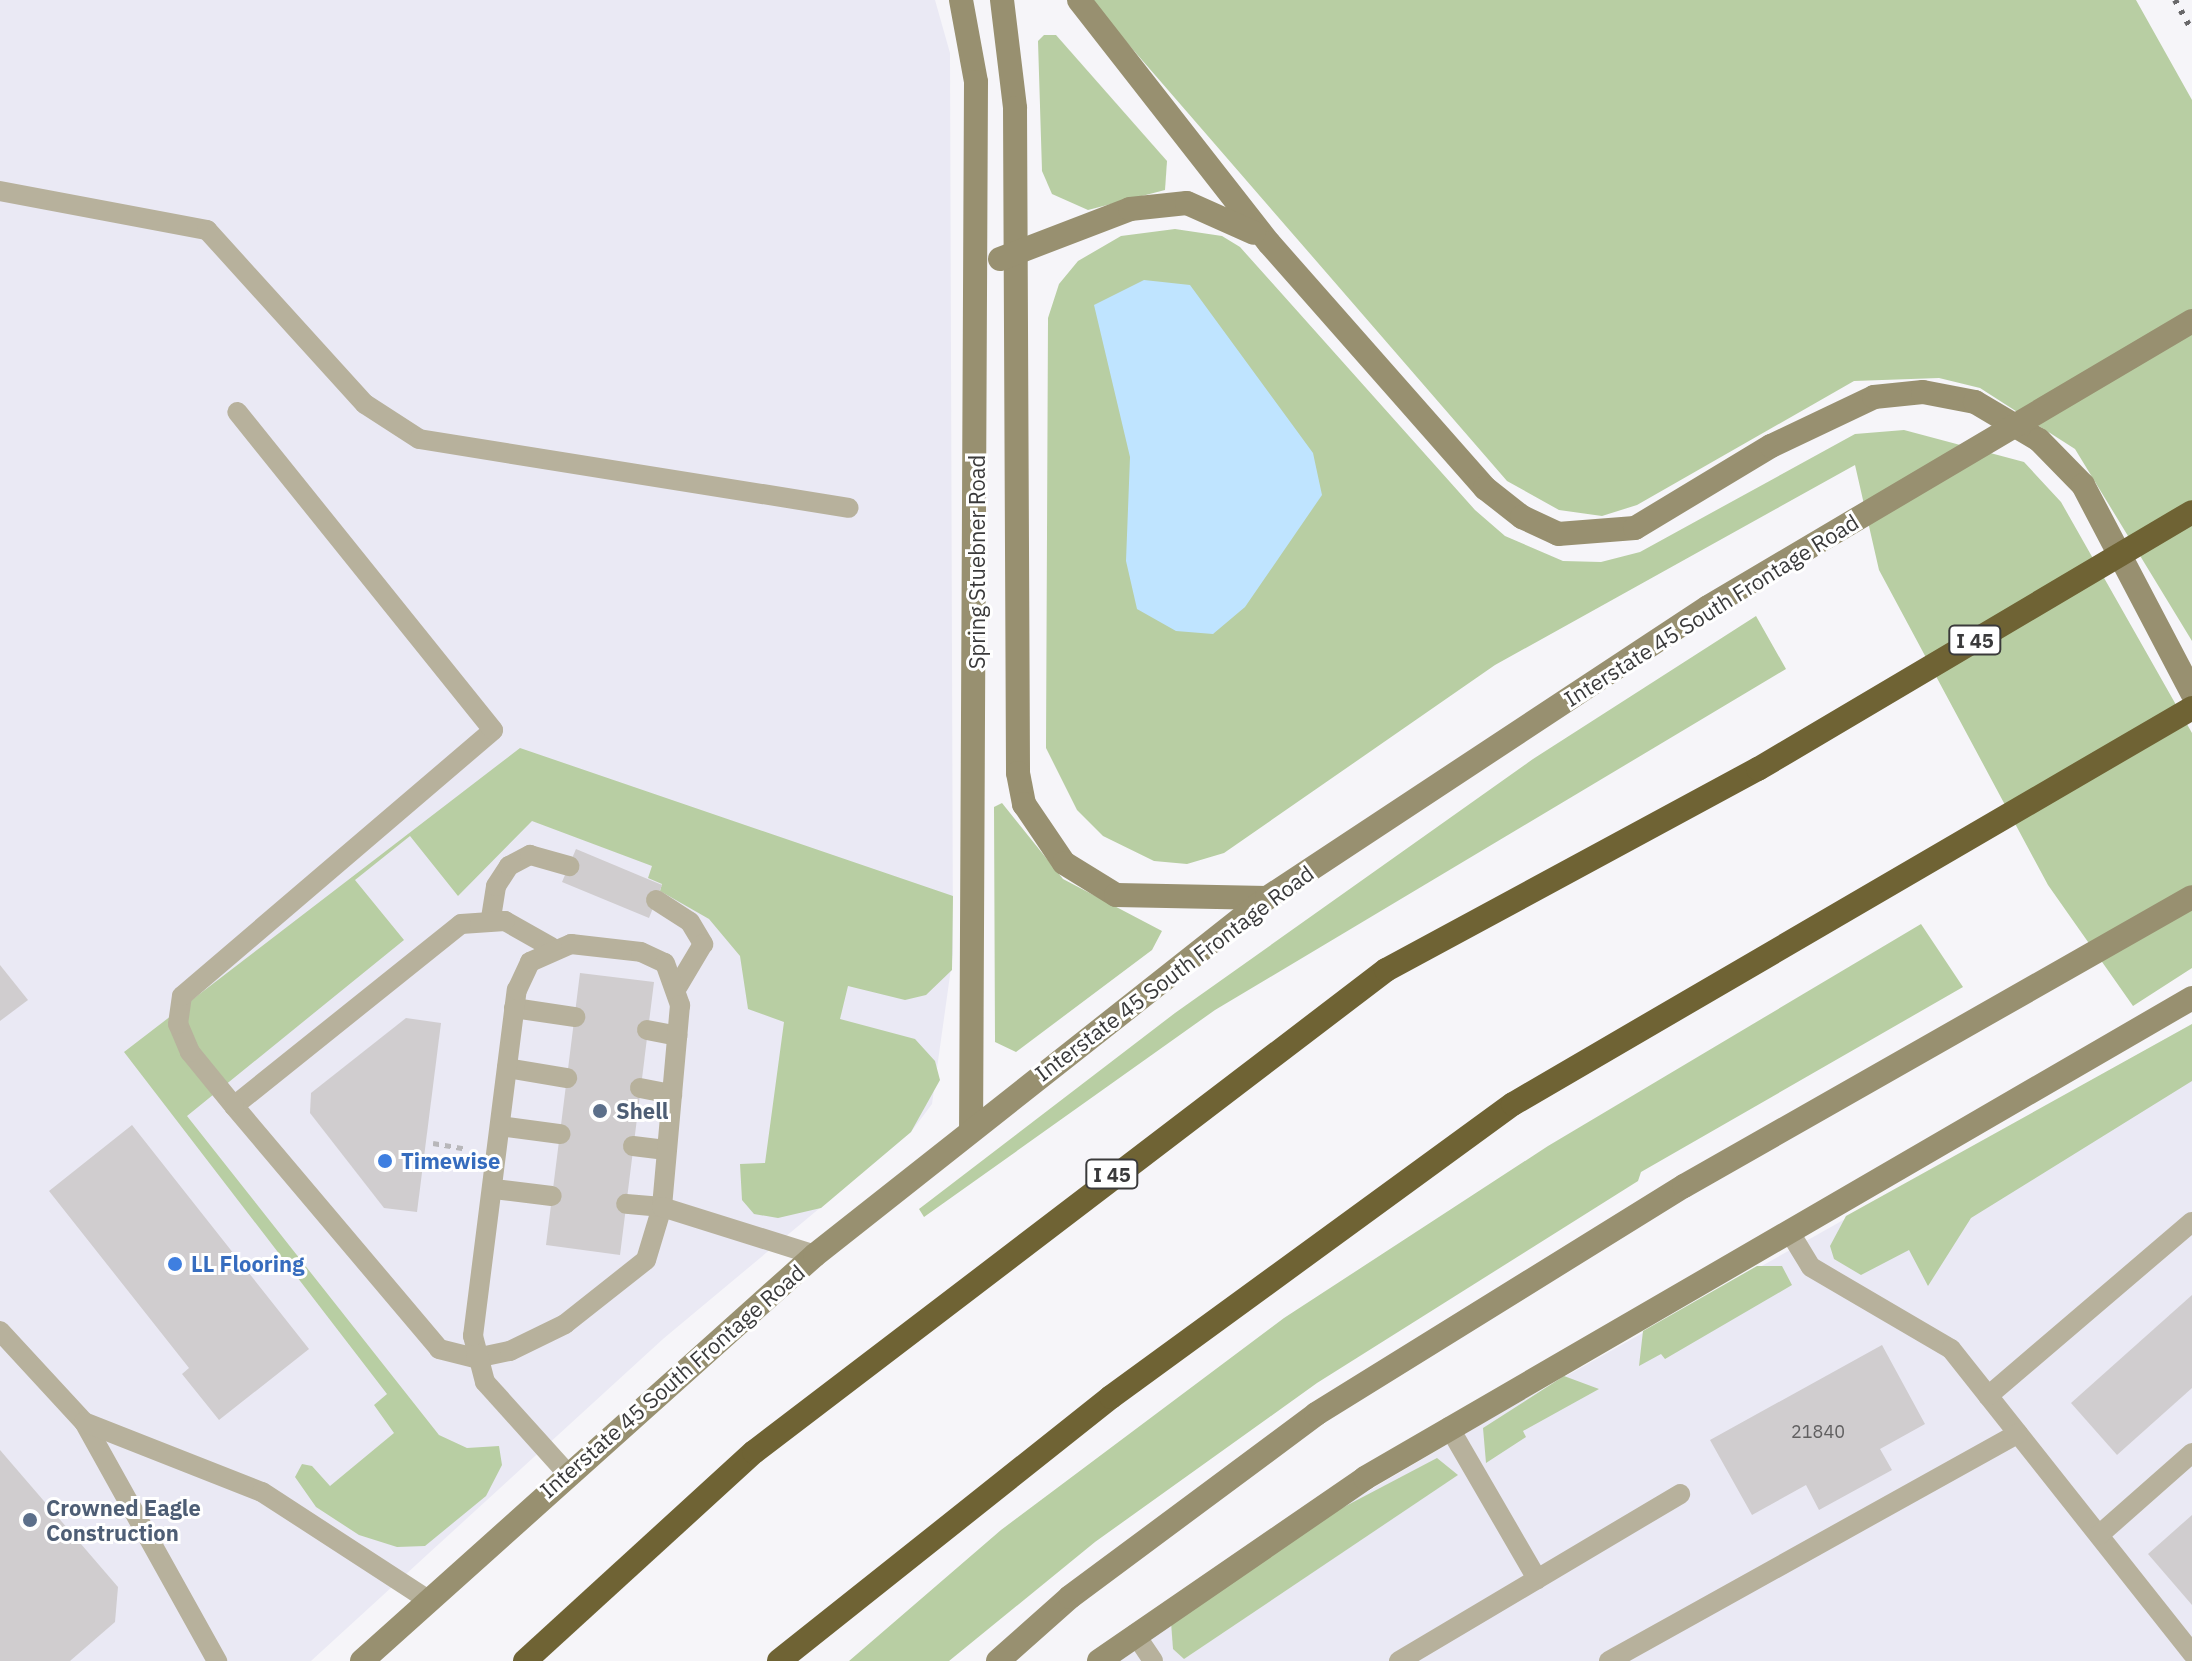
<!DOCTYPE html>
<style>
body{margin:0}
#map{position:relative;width:2192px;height:1661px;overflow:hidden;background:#f6f5f9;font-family:"IBM Plex Sans",sans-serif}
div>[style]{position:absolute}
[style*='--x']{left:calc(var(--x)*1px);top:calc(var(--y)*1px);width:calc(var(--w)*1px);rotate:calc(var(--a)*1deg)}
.built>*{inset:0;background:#eae9f4}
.green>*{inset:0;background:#b8cea3}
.water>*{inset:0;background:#bfe4ff}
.building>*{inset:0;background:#d0cdcf}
.path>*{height:5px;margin-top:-2.5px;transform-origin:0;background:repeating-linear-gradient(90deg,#b8b7ba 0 6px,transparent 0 12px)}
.lane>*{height:20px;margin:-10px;padding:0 10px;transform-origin:10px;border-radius:10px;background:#b7b19c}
.secondary>*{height:24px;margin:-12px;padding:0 12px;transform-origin:12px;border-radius:12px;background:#989070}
.highway>*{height:24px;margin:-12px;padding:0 12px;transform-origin:12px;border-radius:12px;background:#6f6334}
.rail>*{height:6px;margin-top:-3px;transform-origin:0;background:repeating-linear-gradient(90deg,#69686a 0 4px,transparent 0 12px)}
.dots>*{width:22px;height:22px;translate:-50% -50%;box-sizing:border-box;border:4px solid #fff;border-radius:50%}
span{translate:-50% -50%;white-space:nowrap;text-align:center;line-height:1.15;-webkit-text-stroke:6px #fff;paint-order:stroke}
.number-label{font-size:18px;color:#605f60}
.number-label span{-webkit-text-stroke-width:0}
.shield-label span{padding:2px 6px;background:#fff;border:2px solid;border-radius:6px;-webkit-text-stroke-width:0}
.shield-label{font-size:20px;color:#3a3a3b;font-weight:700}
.street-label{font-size:22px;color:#3a3a3b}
.service-label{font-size:22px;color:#4e5e75;font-weight:700}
.left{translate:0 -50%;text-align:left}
.shop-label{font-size:22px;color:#366cbe;font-weight:700}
</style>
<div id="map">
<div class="built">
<div style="clip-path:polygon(0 0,935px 0,950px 53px,953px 954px,932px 1104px,911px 1132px,663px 1339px,311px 1661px,0 1661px)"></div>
<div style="clip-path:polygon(2192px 1024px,2192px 1661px,1117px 1661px,1321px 1519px,1495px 1416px)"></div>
</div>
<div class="green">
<div style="clip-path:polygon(1090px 0,2136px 0,2192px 100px,2192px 641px,2075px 449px,1980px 388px,1939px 378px,1854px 381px,1637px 505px,1602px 516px,1559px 510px,1507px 481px)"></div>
<div style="clip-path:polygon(1044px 35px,1056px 35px,1167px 161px,1165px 190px,1088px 210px,1052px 194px,1042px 171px,1038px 41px)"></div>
<div style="clip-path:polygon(1175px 229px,1222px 236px,1240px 247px,1475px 510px,1505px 536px,1563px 561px,1601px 562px,1640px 552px,1855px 434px,1904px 430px,2024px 462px,2061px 502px,2192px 733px,2192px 968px,2133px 1006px,2048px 885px,1879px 570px,1855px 465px,1495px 665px,1224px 853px,1187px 864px,1154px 861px,1103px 836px,1077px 810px,1046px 748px,1048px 318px,1059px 284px,1078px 261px,1121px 236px)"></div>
<div style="clip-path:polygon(1756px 616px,1786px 669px,1215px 1010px,924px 1217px,919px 1209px,1175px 1013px,1533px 759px)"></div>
<div style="clip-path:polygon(520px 748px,953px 896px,952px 970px,926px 995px,905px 1000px,848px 986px,840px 1019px,915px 1039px,935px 1061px,940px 1080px,911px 1132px,821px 1208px,778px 1218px,754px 1214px,742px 1200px,740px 1164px,765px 1163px,784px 1022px,748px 1009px,740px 956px,709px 919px,660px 891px,662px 884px,648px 878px,652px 866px,532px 821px,458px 896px,410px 836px,355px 880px,404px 940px,187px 1116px,439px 1435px,467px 1448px,499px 1446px,502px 1465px,486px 1496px,425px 1546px,397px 1547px,359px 1535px,316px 1507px,295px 1477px,302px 1464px,312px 1466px,330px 1486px,394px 1433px,374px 1405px,387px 1394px,124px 1052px)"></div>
<div style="clip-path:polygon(1002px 803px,1063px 879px,1162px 931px,1152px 950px,1016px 1052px,995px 1042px,994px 807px)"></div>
<div style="clip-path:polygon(1921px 924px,1963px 987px,1641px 1172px,1638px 1181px,1317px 1383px,1095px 1542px,949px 1661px,849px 1661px,1001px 1530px,1284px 1318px,1548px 1146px)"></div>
<div style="clip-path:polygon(2192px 1024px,2192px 1081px,1971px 1218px,1928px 1286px,1909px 1250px,1861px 1275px,1834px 1259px,1830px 1246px,1846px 1216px)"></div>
<div style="clip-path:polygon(1757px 1266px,1782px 1266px,1792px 1285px,1665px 1359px,1661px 1354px,1639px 1366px,1643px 1331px)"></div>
<div style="clip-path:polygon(1564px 1376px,1599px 1389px,1523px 1431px,1526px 1437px,1486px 1463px,1483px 1428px)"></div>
<div style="clip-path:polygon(1437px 1458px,1458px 1475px,1184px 1659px,1173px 1649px,1171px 1622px,1321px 1519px)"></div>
</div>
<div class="water">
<div style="clip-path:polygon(1144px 280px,1190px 285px,1313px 453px,1322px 495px,1245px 607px,1213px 634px,1176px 631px,1137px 609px,1126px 561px,1130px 457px,1094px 305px)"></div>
</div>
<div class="building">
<div style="clip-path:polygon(576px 849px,662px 885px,649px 918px,562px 882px)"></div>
<div style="clip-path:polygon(0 965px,28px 1000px,0 1021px)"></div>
<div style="clip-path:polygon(580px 973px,654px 982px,620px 1255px,546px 1245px)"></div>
<div style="clip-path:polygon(406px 1018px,441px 1023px,417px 1212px,384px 1208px,310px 1113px,311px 1093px)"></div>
<div style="clip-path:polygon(132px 1125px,309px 1349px,219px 1420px,182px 1374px,189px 1368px,49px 1191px)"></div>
<div style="clip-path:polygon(2192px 1295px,2192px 1388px,2117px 1455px,2071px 1403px)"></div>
<div style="clip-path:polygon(1882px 1345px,1925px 1424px,1880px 1449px,1892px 1470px,1819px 1510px,1806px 1485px,1752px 1515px,1710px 1440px)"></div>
<div style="clip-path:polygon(0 1450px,118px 1587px,115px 1622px,70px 1661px,0 1661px)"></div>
<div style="clip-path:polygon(2192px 1515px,2192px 1605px,2148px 1554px)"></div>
</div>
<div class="path">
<div style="--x:433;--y:1143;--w:35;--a:10"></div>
</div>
<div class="lane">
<div style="--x:0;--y:191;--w:211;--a:10.7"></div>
<div style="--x:207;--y:230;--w:235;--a:47.8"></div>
<div style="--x:365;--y:404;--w:64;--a:32.9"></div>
<div style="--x:419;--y:439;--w:435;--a:9.1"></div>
<div style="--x:656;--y:900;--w:40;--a:32.9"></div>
<div style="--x:690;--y:922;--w:26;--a:59"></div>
<div style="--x:703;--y:944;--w:49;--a:120.8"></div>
<div style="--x:491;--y:918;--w:32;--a:-81"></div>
<div style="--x:496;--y:886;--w:24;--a:-57"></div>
<div style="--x:509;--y:866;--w:24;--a:-28"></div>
<div style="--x:530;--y:855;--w:41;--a:15.8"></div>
<div style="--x:551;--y:947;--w:53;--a:-150.5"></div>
<div style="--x:505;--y:921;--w:44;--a:176.1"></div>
<div style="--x:461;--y:924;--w:291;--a:141.3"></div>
<div style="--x:234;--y:1106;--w:318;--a:49.8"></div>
<div style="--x:439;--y:1349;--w:38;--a:14"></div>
<div style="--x:476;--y:1358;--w:35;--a:-12"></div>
<div style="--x:510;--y:1351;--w:61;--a:-26.1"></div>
<div style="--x:565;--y:1324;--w:103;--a:-38.3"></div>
<div style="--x:646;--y:1260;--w:55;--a:-73.2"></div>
<div style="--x:662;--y:1207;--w:36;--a:-175"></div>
<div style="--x:514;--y:1008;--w:62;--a:8.4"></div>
<div style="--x:647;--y:1030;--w:31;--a:11"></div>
<div style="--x:507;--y:1068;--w:61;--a:9.5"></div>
<div style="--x:640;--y:1088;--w:33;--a:11"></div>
<div style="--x:234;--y:1106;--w:70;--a:-129.2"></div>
<div style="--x:190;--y:1052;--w:30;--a:-113"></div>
<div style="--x:178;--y:1024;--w:28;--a:-82"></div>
<div style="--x:182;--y:996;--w:409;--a:-40.5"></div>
<div style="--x:493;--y:730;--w:408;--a:-128.8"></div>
<div style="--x:500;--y:1126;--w:61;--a:7.6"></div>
<div style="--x:633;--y:1146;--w:33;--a:7"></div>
<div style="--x:494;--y:1189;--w:58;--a:6.9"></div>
<div style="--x:1789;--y:1231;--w:42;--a:58.6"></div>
<div style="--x:1811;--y:1267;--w:162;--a:30.4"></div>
<div style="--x:1951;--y:1349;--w:388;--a:51.6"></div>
<div style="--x:0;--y:1331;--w:124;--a:47.3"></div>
<div style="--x:84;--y:1422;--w:274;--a:60.9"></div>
<div style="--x:1988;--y:1396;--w:268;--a:-40.5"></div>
<div style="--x:84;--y:1422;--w:191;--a:21.5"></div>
<div style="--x:262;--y:1492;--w:198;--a:33"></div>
<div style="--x:1449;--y:1427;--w:176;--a:59.9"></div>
<div style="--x:566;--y:1472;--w:121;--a:-132"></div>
<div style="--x:485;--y:1382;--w:48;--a:-104.6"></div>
<div style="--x:473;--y:1336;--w:349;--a:-82.8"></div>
<div style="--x:517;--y:990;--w:31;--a:-65"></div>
<div style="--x:530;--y:962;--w:45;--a:-23.7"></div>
<div style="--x:571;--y:944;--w:70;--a:6.5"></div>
<div style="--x:641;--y:952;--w:26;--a:25"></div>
<div style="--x:665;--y:963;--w:45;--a:70.3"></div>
<div style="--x:680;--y:1005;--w:203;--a:95.1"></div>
<div style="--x:662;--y:1207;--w:160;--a:17.4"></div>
<div style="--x:2099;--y:1535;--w:124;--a:-41.4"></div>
<div style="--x:1135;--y:1634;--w:32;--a:56"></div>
<div style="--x:1399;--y:1661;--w:327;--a:-30.7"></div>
<div style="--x:1609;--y:1661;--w:468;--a:-29.1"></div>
</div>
<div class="secondary">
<div style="--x:961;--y:0;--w:83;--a:79.6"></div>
<div style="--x:976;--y:82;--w:1044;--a:90.27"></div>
<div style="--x:1002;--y:0;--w:109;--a:83.1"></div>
<div style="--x:1015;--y:108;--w:665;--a:89.74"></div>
<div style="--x:1018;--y:773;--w:32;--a:79"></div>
<div style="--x:1024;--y:804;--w:71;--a:55.9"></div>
<div style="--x:1064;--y:863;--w:61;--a:31.6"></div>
<div style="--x:1116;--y:895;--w:151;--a:1.1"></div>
<div style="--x:1079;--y:0;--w:308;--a:52"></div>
<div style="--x:1269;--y:243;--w:327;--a:48.6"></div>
<div style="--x:1485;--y:488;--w:47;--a:38.1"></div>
<div style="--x:1522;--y:517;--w:40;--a:25"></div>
<div style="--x:1558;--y:534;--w:77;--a:-4.5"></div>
<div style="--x:1635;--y:528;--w:159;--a:-31.1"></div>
<div style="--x:1771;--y:446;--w:114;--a:-25.4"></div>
<div style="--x:1874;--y:397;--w:49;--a:-5.8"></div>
<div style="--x:1923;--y:392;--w:53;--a:10.9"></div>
<div style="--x:1975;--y:402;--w:74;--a:30.7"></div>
<div style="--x:2039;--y:440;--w:63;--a:45.6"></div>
<div style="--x:2083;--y:485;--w:235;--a:62.3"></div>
<div style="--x:1000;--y:259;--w:139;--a:-21"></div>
<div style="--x:1130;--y:209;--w:57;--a:-6"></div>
<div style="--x:1187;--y:203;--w:73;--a:24.1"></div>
<div style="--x:362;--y:1661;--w:608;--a:-41.87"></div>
<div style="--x:815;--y:1255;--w:576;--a:-38.3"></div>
<div style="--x:1267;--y:898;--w:528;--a:-33.42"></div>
<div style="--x:1708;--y:607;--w:562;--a:-30.58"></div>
<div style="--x:998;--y:1661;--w:96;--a:-41.6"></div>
<div style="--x:1070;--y:1597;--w:307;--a:-36.6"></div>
<div style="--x:1316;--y:1414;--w:433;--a:-31.8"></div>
<div style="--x:1684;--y:1186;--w:584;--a:-29.64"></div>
<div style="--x:1099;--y:1661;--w:323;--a:-34.5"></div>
<div style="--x:1365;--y:1478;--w:956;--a:-30.13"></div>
</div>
<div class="highway">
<div style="--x:525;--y:1661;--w:310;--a:-42.4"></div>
<div style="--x:754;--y:1452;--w:795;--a:-37.33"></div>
<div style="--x:1386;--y:970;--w:423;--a:-28.4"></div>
<div style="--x:1758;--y:769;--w:504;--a:-30.63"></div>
<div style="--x:779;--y:1661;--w:424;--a:-38.5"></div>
<div style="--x:1111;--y:1397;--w:497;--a:-36.1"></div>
<div style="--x:1513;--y:1104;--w:786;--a:-30.25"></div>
</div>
<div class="rail">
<div style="--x:2175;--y:0;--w:35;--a:61"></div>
</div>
<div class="dots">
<div style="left:600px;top:1111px;background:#5c6f8a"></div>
<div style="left:385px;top:1161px;background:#3f7fe0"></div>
<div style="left:175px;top:1264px;background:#3f7fe0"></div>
<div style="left:30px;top:1520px;background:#5c6f8a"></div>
</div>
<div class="number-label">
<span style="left:1818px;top:1432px">21840</span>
</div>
<div class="shield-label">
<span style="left:1975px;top:640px">I 45</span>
<span style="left:1112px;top:1174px">I 45</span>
</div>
<div class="street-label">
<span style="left:977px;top:562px;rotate:-90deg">Spring Stuebner Road</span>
<span style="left:1711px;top:610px;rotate:-32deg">Interstate 45 South Frontage Road</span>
<span style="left:1174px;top:973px;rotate:-37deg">Interstate 45 South Frontage Road</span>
<span style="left:672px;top:1381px;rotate:-41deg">Interstate 45 South Frontage Road</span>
</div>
<div class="service-label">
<span class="left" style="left:616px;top:1111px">Shell</span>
<span class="left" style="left:46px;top:1520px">Crowned Eagle<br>Construction</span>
</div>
<div class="shop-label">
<span class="left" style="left:401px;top:1161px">Timewise</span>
<span class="left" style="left:191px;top:1264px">LL Flooring</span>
</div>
</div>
